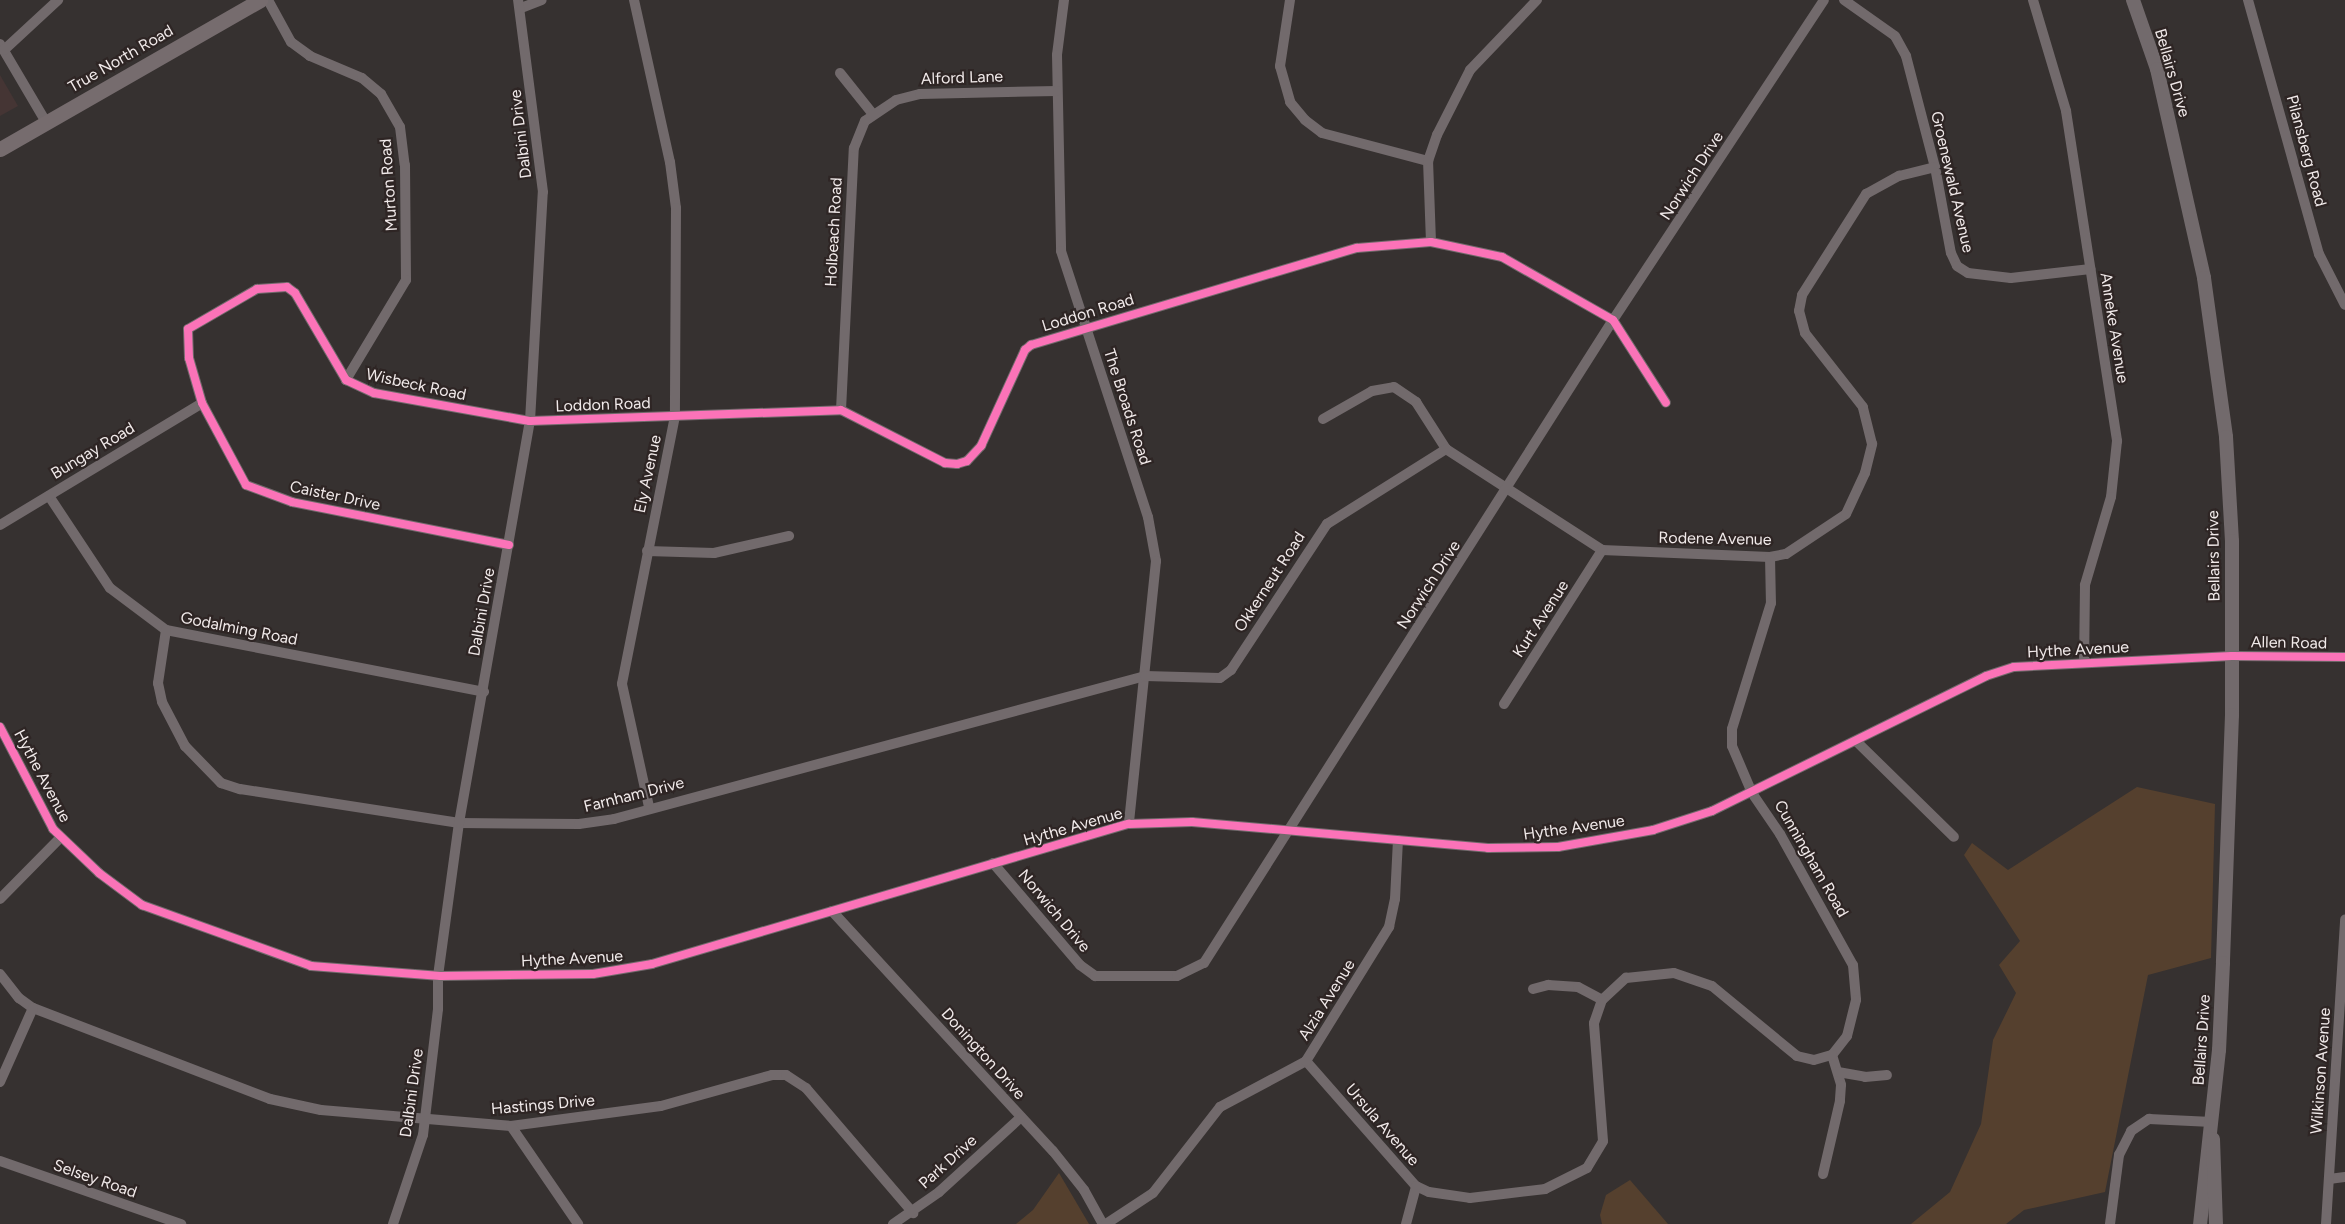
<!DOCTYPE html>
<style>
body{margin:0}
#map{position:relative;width:2345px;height:1224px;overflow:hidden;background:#363130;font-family:Figtree,sans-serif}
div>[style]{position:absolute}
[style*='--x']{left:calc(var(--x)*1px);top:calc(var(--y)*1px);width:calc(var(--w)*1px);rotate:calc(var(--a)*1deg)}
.built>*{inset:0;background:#453534}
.green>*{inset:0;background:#55402e}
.minor>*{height:10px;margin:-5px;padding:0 5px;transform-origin:5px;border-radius:5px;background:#726a6c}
.tertiary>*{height:14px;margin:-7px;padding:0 7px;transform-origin:7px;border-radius:7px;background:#726a6c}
.secondary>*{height:15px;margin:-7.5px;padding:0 7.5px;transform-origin:7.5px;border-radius:7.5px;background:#766c6e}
.cycleway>*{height:8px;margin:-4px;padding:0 4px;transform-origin:4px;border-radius:4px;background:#fb73b8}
span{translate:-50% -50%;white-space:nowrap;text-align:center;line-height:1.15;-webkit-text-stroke:4.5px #2e2524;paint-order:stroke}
.street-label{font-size:16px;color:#f1eaea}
</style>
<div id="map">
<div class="built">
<div style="clip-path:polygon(0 75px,18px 106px,0 116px)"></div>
</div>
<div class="green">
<div style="clip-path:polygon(2137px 787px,2215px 804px,2211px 958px,2148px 975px,2105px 1192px,2024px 1210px,2006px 1224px,1911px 1224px,1950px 1192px,1981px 1124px,1993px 1040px,2016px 993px,1999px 965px,2020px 941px,1964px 855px,1972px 843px,2008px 870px)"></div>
<div style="clip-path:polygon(1059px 1173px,1089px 1224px,1016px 1224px,1033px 1210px)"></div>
<div style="clip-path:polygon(1630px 1180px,1668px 1224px,1602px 1224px,1600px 1215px,1606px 1195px)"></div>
</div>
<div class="minor">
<div style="--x:268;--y:0;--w:48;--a:61.3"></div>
<div style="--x:291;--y:42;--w:24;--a:36"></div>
<div style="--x:310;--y:56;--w:56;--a:22.9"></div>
<div style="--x:362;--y:78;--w:25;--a:40"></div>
<div style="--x:381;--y:94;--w:38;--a:60"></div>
<div style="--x:400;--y:127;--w:38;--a:83"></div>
<div style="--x:405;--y:165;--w:115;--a:89.5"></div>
<div style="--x:406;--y:280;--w:117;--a:121"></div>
<div style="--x:634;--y:0;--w:166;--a:77.5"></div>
<div style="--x:670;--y:162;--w:46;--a:82.6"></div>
<div style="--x:676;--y:208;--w:208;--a:90.3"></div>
<div style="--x:675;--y:416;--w:273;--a:101.2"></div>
<div style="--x:622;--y:684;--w:126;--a:77.6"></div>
<div style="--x:1064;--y:0;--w:55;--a:97.3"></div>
<div style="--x:1057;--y:55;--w:196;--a:88.8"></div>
<div style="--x:1061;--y:251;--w:280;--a:71.9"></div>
<div style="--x:1148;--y:517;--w:45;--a:79.7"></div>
<div style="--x:1156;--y:561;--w:264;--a:95.9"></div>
<div style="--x:1290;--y:0;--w:67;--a:98.6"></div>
<div style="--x:1280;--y:66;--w:37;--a:74"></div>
<div style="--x:1290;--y:102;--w:23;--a:50"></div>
<div style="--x:1305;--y:120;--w:21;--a:37"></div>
<div style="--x:1322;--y:133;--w:110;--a:14.8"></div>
<div style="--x:1844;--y:0;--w:62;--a:35.2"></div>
<div style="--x:1895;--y:36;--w:23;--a:61"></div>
<div style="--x:1906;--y:56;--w:115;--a:75.4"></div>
<div style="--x:1935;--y:167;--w:87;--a:79.5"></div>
<div style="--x:1951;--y:253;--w:14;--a:65"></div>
<div style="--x:1957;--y:266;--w:13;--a:32"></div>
<div style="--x:1968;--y:273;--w:43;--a:6.6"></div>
<div style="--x:2011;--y:278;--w:80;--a:-6.5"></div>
<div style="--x:2033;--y:0;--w:116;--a:73.4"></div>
<div style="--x:2066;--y:111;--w:334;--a:81.2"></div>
<div style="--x:2117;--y:441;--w:56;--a:96.1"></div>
<div style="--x:2111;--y:497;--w:92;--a:106.5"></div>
<div style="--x:2085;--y:585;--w:77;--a:90.7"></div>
<div style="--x:2248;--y:0;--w:264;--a:74.4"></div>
<div style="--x:2319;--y:254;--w:57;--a:63"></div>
<div style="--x:521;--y:8;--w:22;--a:-21"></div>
<div style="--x:0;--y:44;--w:91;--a:59.5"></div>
<div style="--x:4;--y:50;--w:74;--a:-42.8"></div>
<div style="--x:840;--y:73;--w:51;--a:51.3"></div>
<div style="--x:1431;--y:242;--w:81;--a:-92.1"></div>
<div style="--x:1428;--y:161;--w:28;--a:-71"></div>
<div style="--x:1437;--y:135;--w:73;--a:-63.1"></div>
<div style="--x:1470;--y:70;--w:97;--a:-46.3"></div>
<div style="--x:841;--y:410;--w:262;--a:-87.2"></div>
<div style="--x:854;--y:148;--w:29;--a:-68"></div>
<div style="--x:865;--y:121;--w:37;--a:-34"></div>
<div style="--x:896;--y:100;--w:25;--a:-14"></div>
<div style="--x:920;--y:94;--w:137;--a:-1.3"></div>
<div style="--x:1323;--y:419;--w:56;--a:-29.7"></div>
<div style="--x:1372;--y:391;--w:22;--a:-10"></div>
<div style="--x:1394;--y:387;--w:27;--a:34"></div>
<div style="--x:1416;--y:402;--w:56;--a:57.4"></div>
<div style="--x:1446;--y:449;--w:186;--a:32.9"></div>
<div style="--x:1602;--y:550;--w:168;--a:2.4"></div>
<div style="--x:1770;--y:557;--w:16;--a:-11"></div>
<div style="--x:1786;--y:554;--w:72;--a:-33.7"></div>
<div style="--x:1846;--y:514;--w:45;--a:-65.1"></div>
<div style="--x:1865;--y:473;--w:30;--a:-76"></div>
<div style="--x:1872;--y:444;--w:38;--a:-104"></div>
<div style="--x:1863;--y:407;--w:94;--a:-128.1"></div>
<div style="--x:1805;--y:333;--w:23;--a:-105"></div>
<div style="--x:1799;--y:311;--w:16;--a:-79"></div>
<div style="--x:1802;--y:295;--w:120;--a:-57.6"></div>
<div style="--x:1866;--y:194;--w:38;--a:-29"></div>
<div style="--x:1899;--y:176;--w:37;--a:-14"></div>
<div style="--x:49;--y:496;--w:110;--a:56.5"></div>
<div style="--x:110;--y:588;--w:70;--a:36.9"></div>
<div style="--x:166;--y:630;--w:324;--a:11"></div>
<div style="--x:0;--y:525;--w:236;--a:-31.1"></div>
<div style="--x:509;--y:545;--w:221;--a:-168.8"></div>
<div style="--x:292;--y:502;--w:49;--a:-159.7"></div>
<div style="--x:246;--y:485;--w:93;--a:-118.2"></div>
<div style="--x:202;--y:403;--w:47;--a:-106.1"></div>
<div style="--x:189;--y:358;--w:29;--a:-92"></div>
<div style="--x:188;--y:329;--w:80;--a:-30.1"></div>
<div style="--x:257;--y:289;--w:30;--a:-4"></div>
<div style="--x:287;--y:287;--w:10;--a:37"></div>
<div style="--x:295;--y:293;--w:101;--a:59.6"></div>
<div style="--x:346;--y:380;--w:31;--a:25"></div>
<div style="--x:374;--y:393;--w:158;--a:10.2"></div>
<div style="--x:530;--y:421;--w:311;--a:-2"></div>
<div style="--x:841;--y:410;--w:117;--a:27"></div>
<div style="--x:945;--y:463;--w:12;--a:5"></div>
<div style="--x:957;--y:464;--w:10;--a:-17"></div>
<div style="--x:967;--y:461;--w:21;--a:-47"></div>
<div style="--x:981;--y:446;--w:106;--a:-65.4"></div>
<div style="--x:1025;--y:350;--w:8;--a:-40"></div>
<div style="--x:1031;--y:345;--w:340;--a:-16.6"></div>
<div style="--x:1357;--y:248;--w:74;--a:-4.6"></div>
<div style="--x:1431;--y:242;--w:73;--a:11.9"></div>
<div style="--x:1502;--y:257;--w:128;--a:29.6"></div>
<div style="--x:1613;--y:320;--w:98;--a:57.4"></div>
<div style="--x:647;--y:551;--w:67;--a:1.7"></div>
<div style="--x:714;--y:553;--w:77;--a:-12.8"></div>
<div style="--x:1770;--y:557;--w:46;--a:88.8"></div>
<div style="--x:1771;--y:603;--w:132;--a:107.2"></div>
<div style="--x:1732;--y:729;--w:17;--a:90"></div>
<div style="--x:1732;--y:746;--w:51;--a:66.9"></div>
<div style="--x:1752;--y:793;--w:50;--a:55.7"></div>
<div style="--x:1780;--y:834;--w:150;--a:60.9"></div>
<div style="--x:1853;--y:965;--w:35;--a:85"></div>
<div style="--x:1856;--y:1000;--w:37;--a:104"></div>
<div style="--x:1847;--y:1036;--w:24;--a:128"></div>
<div style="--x:1832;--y:1055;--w:31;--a:73"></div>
<div style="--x:1841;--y:1085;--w:16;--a:94"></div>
<div style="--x:1840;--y:1101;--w:75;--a:103.1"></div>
<div style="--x:166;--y:630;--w:54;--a:98.6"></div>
<div style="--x:158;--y:683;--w:19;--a:78"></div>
<div style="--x:162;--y:702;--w:50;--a:62.4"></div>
<div style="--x:185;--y:746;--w:52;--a:45.8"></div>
<div style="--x:221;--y:783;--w:20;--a:18"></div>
<div style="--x:240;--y:789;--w:222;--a:8.8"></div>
<div style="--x:459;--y:823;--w:120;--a:0.5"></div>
<div style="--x:579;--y:824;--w:35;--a:-8"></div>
<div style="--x:614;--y:819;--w:550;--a:-15.07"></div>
<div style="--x:1145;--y:676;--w:75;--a:1.5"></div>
<div style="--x:1220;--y:678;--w:14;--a:-36"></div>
<div style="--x:1231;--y:670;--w:175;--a:-56.7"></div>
<div style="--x:1327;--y:524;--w:141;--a:-32.2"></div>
<div style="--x:1504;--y:704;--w:183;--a:-57.5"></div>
<div style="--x:0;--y:727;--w:115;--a:62.5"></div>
<div style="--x:53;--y:829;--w:64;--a:43.7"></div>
<div style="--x:99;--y:873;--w:54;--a:36.7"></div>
<div style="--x:142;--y:905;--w:180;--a:19.8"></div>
<div style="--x:311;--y:966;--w:130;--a:4.4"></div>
<div style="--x:441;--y:976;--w:152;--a:-0.8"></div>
<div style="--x:593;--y:974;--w:60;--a:-9.6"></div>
<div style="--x:652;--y:964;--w:497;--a:-16.4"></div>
<div style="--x:1129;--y:824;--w:63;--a:-1.8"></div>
<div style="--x:1192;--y:822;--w:297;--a:5"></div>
<div style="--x:1488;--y:848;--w:70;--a:-0.8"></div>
<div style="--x:1558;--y:847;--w:97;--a:-10.1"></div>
<div style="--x:1653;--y:830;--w:62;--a:-17.9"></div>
<div style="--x:1712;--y:811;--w:305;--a:-26.2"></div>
<div style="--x:1986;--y:676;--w:29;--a:-18"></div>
<div style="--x:2014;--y:667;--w:218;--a:-2.9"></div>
<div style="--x:2232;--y:656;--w:113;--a:0.5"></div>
<div style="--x:1856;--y:741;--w:137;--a:44.4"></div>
<div style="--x:993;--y:863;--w:134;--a:49.5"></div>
<div style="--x:1080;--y:965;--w:19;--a:36"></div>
<div style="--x:1095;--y:976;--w:82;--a:0"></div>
<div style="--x:1177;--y:976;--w:30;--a:-26"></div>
<div style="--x:1204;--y:963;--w:762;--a:-57.54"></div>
<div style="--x:1613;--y:320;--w:383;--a:-56.6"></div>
<div style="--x:0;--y:899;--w:86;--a:-45.5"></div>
<div style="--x:832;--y:911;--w:326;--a:47.4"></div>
<div style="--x:1053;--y:1151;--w:50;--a:51.5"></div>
<div style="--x:1084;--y:1190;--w:39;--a:61"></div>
<div style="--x:0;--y:974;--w:31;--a:52"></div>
<div style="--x:19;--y:998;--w:17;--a:36"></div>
<div style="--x:33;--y:1008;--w:254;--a:21"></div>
<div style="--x:270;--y:1099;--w:52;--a:12.2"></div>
<div style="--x:321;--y:1110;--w:191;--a:4.8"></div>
<div style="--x:511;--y:1126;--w:151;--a:-7.6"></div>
<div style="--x:661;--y:1106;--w:115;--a:-15.6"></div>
<div style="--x:772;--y:1075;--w:14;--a:0"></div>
<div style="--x:786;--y:1075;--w:24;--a:33"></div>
<div style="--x:806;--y:1088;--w:165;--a:49.4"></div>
<div style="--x:1533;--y:989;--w:16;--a:-15"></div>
<div style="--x:1548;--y:985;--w:30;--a:4"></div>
<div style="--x:1578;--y:987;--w:27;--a:28"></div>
<div style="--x:1602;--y:1000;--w:33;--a:-43"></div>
<div style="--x:1626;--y:978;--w:48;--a:-5.9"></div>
<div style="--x:1674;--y:973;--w:40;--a:18.9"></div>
<div style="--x:1712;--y:986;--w:110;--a:39.5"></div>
<div style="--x:1797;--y:1056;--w:17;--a:13"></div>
<div style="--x:1814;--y:1060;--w:19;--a:-16"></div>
<div style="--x:1306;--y:1061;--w:167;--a:48.7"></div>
<div style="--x:1416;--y:1186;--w:14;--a:25"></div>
<div style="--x:1429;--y:1192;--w:41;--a:8.3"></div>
<div style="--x:1470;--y:1198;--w:76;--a:-6.8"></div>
<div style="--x:1545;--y:1189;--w:47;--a:-26.6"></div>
<div style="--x:1587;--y:1168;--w:31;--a:-59"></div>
<div style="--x:1603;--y:1141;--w:118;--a:-94.4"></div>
<div style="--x:1594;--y:1023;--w:24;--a:-71"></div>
<div style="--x:1838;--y:1072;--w:27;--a:10"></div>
<div style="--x:1865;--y:1077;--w:22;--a:-5"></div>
<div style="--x:0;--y:1082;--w:81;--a:-66"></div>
<div style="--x:511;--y:1126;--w:119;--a:55.6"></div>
<div style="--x:0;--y:1161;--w:192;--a:19.2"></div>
<div style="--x:2329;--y:1179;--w:16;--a:-7"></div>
<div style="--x:393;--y:1224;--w:94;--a:-71.4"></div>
<div style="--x:423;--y:1135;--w:127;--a:-83.2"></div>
<div style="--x:438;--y:1009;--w:33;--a:-90"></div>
<div style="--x:438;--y:976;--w:154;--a:-82.2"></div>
<div style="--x:459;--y:823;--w:408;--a:-80"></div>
<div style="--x:530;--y:421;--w:229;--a:-86.8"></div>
<div style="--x:543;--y:192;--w:194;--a:-97.4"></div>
<div style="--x:893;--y:1224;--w:56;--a:-34.8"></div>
<div style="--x:939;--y:1192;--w:111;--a:-42.4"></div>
<div style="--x:1106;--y:1224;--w:56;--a:-33.4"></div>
<div style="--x:1153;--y:1193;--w:109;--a:-52.1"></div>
<div style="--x:1220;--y:1107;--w:98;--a:-28.1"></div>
<div style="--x:1306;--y:1061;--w:158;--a:-58.2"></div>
<div style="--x:1389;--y:927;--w:29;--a:-78"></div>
<div style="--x:1395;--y:899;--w:59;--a:-87.1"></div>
<div style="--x:1406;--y:1224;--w:39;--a:-75"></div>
<div style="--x:2110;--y:1224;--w:70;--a:-82.6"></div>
<div style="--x:2119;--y:1155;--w:27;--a:-63"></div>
<div style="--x:2131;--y:1131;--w:22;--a:-34"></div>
<div style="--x:2149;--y:1119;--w:63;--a:2.7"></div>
<div style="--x:2326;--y:1224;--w:305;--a:-86.4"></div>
</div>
<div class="tertiary">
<div style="--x:2133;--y:0;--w:73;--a:70.8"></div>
<div style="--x:2157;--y:69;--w:214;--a:77.3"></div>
<div style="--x:2204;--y:278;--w:161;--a:82.1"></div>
<div style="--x:2226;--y:437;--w:104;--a:86.7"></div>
<div style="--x:2232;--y:541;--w:174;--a:90"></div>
<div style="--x:2232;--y:715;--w:248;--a:92.1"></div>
<div style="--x:2223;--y:963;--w:87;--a:92.6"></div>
<div style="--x:2219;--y:1050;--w:175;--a:96.2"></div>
<div style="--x:2213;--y:1139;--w:85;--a:88"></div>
</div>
<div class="secondary">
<div style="--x:0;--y:149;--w:300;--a:-29.8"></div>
</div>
<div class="cycleway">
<div style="--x:509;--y:545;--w:221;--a:-168.8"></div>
<div style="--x:292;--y:502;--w:49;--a:-159.7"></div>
<div style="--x:246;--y:485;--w:93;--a:-118.2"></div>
<div style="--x:202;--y:403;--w:47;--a:-106.1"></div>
<div style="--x:189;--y:358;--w:29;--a:-92"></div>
<div style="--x:188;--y:329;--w:80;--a:-30.1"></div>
<div style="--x:257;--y:289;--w:30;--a:-4"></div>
<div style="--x:287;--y:287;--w:10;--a:37"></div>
<div style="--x:295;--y:293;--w:101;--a:59.6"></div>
<div style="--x:346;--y:380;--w:31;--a:25"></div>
<div style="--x:374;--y:393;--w:158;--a:10.2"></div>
<div style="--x:530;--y:421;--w:311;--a:-2"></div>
<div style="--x:841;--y:410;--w:117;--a:27"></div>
<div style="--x:945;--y:463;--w:12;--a:5"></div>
<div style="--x:957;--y:464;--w:10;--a:-17"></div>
<div style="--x:967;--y:461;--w:21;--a:-47"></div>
<div style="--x:981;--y:446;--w:106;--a:-65.4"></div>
<div style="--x:1025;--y:350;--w:8;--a:-40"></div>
<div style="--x:1031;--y:345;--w:340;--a:-16.6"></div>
<div style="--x:1357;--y:248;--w:74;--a:-4.6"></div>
<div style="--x:1431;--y:242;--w:73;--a:11.9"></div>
<div style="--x:1502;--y:257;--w:128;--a:29.6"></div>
<div style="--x:1613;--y:320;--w:98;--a:57.4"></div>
<div style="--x:0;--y:727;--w:115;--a:62.5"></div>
<div style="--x:53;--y:829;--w:64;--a:43.7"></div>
<div style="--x:99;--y:873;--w:54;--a:36.7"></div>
<div style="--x:142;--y:905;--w:180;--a:19.8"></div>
<div style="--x:311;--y:966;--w:130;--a:4.4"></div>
<div style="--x:441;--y:976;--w:152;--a:-0.8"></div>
<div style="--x:593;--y:974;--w:60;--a:-9.6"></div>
<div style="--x:652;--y:964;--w:497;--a:-16.4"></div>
<div style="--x:1129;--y:824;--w:63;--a:-1.8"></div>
<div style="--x:1192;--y:822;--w:297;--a:5"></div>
<div style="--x:1488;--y:848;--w:70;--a:-0.8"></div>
<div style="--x:1558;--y:847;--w:97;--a:-10.1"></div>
<div style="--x:1653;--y:830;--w:62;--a:-17.9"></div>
<div style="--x:1712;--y:811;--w:305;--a:-26.2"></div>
<div style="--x:1986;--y:676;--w:29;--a:-18"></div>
<div style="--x:2014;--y:667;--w:218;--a:-2.9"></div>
<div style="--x:2232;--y:656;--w:113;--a:0.5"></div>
</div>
<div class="street-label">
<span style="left:121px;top:59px;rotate:-30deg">True North Road</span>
<span style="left:2172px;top:73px;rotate:74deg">Bellairs Drive</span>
<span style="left:962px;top:78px;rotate:-2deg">Alford Lane</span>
<span style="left:521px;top:134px;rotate:-97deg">Dalbini Drive</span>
<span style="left:2306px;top:151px;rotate:75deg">Pilansberg Road</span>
<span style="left:1692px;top:176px;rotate:-57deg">Norwich Drive</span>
<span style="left:1952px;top:182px;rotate:77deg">Groenewald Avenue</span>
<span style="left:389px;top:185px;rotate:-94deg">Murton Road</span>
<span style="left:834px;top:232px;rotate:-87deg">Holbeach Road</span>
<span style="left:1088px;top:313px;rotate:-17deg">Loddon Road</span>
<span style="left:2114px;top:328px;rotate:81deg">Anneke Avenue</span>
<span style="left:416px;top:385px;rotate:12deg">Wisbeck Road</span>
<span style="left:603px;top:405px;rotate:-2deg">Loddon Road</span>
<span style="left:1127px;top:407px;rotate:72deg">The Broads Road</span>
<span style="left:93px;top:451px;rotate:-31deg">Bungay Road</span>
<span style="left:648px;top:474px;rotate:-78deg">Ely Avenue</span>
<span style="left:335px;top:496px;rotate:12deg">Caister Drive</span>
<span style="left:1715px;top:539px;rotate:1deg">Rodene Avenue</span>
<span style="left:2214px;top:556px;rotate:-91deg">Bellairs Drive</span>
<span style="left:1270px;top:582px;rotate:-57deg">Okkerneut Road</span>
<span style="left:1429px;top:585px;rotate:-57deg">Norwich Drive</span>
<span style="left:482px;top:612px;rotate:-80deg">Dalbini Drive</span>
<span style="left:1541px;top:619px;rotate:-57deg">Kurt Avenue</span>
<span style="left:239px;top:629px;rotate:11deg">Godalming Road</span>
<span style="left:2289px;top:643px;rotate:1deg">Allen Road</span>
<span style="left:2078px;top:650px;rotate:-3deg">Hythe Avenue</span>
<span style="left:42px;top:776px;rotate:62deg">Hythe Avenue</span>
<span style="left:634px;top:795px;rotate:-14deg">Farnham Drive</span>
<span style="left:1073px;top:827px;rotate:-16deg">Hythe Avenue</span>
<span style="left:1574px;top:828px;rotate:-8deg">Hythe Avenue</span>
<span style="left:1811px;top:859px;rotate:60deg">Cunningham Road</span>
<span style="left:1054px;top:911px;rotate:50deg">Norwich Drive</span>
<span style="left:572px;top:959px;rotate:-3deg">Hythe Avenue</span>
<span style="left:1327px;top:1000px;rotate:-58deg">Alzia Avenue</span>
<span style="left:2202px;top:1040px;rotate:-86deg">Bellairs Drive</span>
<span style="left:983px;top:1054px;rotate:48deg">Donington Drive</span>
<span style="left:2321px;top:1071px;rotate:-86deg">Wilkinson Avenue</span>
<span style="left:412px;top:1093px;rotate:-82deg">Dalbini Drive</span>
<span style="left:543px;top:1105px;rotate:-5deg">Hastings Drive</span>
<span style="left:1382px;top:1125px;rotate:49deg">Ursula Avenue</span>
<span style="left:948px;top:1162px;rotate:-42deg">Park Drive</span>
<span style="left:95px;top:1179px;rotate:19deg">Selsey Road</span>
</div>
</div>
